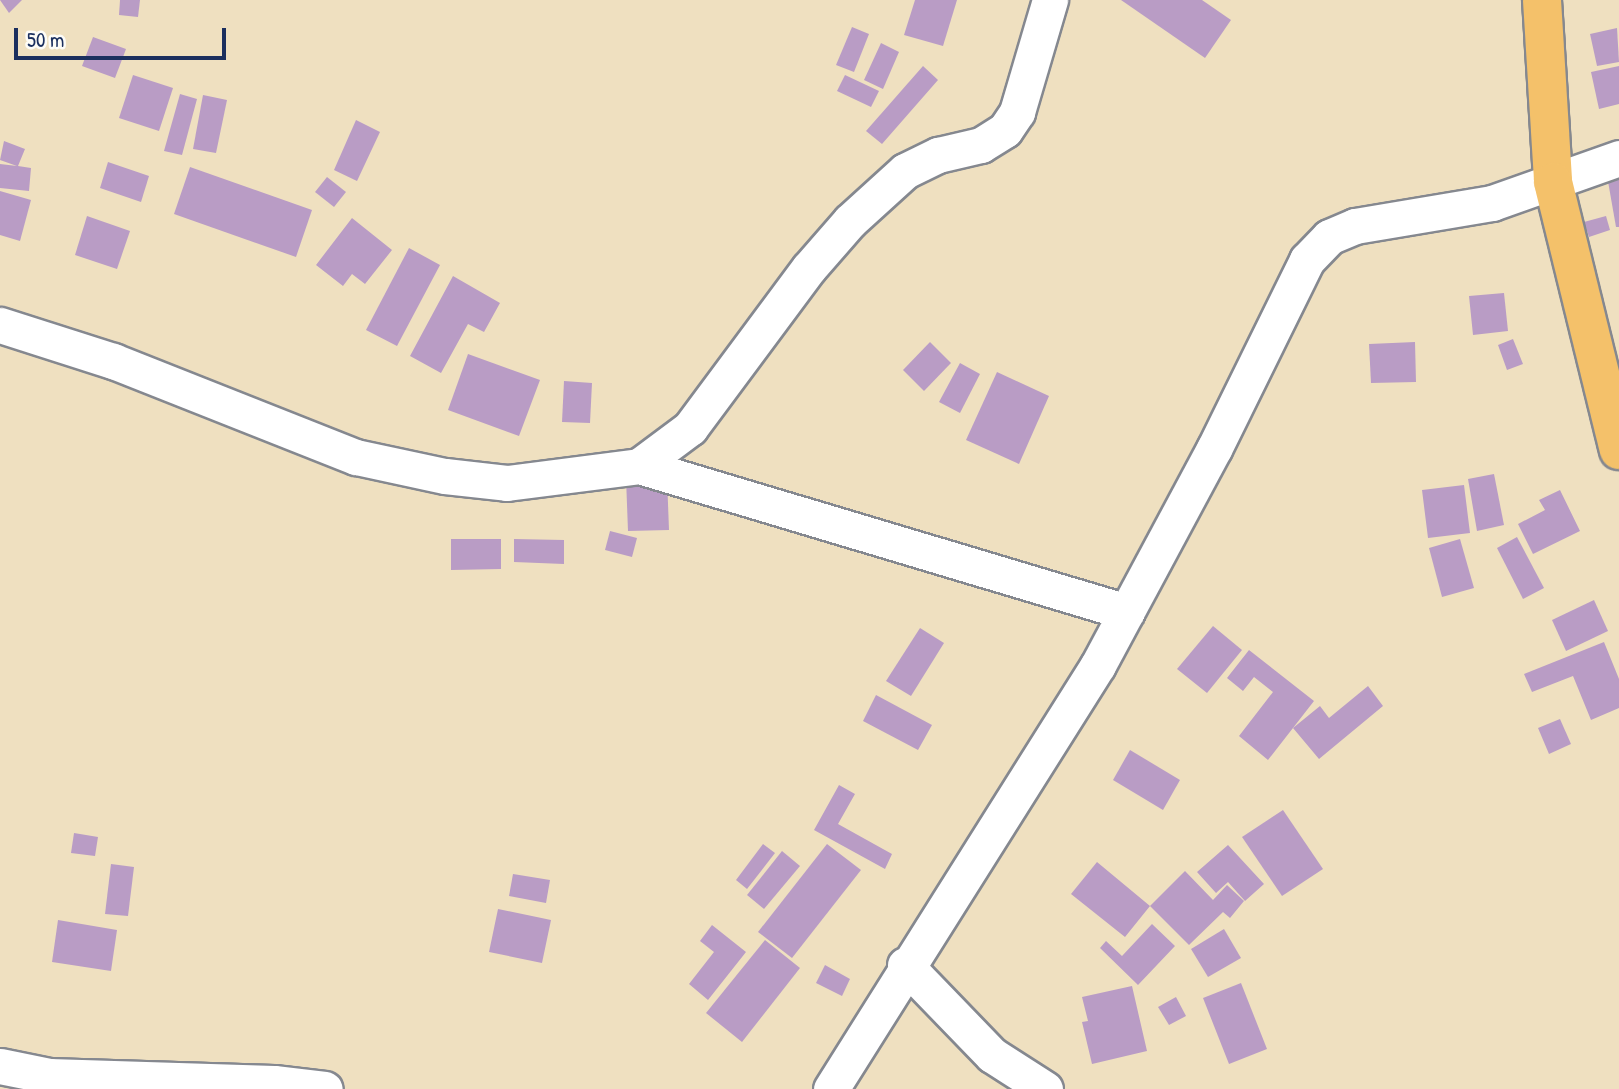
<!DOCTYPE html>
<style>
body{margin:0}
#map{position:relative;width:1619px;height:1089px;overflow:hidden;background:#efe0c0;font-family:"Patrick Hand",sans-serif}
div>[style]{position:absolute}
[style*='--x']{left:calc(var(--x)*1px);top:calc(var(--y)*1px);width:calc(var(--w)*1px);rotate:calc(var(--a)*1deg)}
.building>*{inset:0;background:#b99cc5}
.roads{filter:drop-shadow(2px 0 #85888f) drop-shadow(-2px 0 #85888f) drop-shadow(0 2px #85888f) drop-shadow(0 -2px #85888f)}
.minor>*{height:35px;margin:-17.5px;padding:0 17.5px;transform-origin:17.5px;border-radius:17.5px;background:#fff}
.major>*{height:38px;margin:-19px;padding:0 19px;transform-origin:19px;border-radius:19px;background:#f4c16a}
span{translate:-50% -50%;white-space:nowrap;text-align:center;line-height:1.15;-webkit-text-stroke:5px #fdfcf7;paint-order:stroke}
.scale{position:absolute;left:14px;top:28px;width:212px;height:32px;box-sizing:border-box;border:4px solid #1b2f5e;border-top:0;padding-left:9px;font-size:21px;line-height:24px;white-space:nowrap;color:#1b2f5e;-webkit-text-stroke:5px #fdfcf7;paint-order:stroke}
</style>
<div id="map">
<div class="building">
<div style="clip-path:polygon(0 0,22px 0,9px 13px)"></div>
<div style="clip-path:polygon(120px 0,140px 0,138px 17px,119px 15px)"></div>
<div style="clip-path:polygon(915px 0,957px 0,943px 46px,904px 35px)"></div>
<div style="clip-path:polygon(1121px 0,1202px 0,1231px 20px,1205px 58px)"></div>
<div style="clip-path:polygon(852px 27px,869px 34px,854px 72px,836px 65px)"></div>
<div style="clip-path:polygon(1617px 28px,1619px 62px,1597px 66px,1590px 34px)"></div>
<div style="clip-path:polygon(93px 37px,126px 49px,115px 78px,82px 66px)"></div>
<div style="clip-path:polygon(881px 43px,899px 52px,883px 89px,864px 80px)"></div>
<div style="clip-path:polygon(923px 66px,938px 80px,882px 144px,866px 131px)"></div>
<div style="clip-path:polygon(1619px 66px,1619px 104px,1599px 109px,1591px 72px)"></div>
<div style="clip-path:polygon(133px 75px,173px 88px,159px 131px,119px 118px)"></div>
<div style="clip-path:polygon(845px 75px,879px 91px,871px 107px,837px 91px)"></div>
<div style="clip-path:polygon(180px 94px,197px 99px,182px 155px,164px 151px)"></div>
<div style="clip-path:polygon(203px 95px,227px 100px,216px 153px,193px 149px)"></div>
<div style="clip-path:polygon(356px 120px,380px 132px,357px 181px,334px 170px)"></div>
<div style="clip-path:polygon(4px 141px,25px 149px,18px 166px,31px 168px,29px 191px,0 188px,0 164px,17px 166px,0 160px)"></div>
<div style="clip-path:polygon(108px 162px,149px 176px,141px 202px,100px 188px)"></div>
<div style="clip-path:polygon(190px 167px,312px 210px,296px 257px,174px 214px)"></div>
<div style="clip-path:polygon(1619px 168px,1619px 227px,1616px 227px,1606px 170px)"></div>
<div style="clip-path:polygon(327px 177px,346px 192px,334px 207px,315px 192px)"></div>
<div style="clip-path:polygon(0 191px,31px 200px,20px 241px,0 235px)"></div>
<div style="clip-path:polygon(87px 216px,130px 231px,117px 269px,75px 255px)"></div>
<div style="clip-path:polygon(1606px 216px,1610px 230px,1589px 237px,1584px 222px)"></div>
<div style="clip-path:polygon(352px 218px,392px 250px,365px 284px,352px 274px,343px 286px,316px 265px)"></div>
<div style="clip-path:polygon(409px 248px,440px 265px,397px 346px,366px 330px)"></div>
<div style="clip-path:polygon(453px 276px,500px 303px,484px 332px,468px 324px,441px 373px,410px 356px)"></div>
<div style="clip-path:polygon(1504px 293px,1508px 331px,1473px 335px,1469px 296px)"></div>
<div style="clip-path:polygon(1513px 339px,1523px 364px,1507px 370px,1498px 345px)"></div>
<div style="clip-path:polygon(930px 342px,951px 363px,924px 391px,903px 370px)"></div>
<div style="clip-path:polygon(1415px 342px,1416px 382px,1371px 383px,1369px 344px)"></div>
<div style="clip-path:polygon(468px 354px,540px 380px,519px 436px,448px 410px)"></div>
<div style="clip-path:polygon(960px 363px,980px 374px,960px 413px,939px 402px)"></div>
<div style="clip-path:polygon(997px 372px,1049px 396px,1019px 464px,966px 440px)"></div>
<div style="clip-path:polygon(564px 381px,592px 383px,590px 423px,562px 422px)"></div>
<div style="clip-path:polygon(1494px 474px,1504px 525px,1477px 531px,1468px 479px)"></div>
<div style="clip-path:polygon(667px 477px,669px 530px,628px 531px,626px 478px)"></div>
<div style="clip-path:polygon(1464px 485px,1470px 533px,1428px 538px,1422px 490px)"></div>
<div style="clip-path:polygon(1560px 490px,1580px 531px,1533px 554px,1518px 524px,1545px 510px,1539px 500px)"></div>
<div style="clip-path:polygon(610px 531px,637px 538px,632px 557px,605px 550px)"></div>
<div style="clip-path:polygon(1517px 537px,1544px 588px,1523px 599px,1497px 548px)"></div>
<div style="clip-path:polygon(451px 539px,501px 539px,501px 569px,451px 570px)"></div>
<div style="clip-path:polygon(514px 539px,564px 540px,564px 564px,514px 562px)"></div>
<div style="clip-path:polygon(1460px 539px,1474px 588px,1442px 597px,1429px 548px)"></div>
<div style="clip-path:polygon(1594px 600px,1608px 631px,1566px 651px,1552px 620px)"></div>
<div style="clip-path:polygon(1213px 626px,1242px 650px,1207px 693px,1177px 669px)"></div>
<div style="clip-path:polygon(920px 628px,944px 643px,911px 696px,886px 681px)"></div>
<div style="clip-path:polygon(1604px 642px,1619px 679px,1619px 708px,1591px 720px,1573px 676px,1532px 692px,1524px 674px)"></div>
<div style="clip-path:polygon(1249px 650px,1314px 701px,1268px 760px,1239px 736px,1273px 692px,1254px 677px,1243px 691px,1227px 678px)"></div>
<div style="clip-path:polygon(1368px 686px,1383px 706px,1319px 759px,1293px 728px,1320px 706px,1329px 718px)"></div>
<div style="clip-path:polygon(876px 695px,932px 725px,918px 750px,863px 721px)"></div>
<div style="clip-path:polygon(1560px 719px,1571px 744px,1549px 754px,1538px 728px)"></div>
<div style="clip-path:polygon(1130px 750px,1180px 780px,1163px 810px,1113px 780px)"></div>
<div style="clip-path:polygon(839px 785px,855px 794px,838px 824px,892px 854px,885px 869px,814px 830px)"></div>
<div style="clip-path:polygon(1283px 810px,1323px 869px,1282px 896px,1242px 837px)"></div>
<div style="clip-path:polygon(74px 833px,98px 837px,95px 856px,71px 853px)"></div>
<div style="clip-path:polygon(763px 844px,775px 853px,747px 889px,736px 880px)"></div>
<div style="clip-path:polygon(827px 844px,861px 870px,792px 958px,758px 932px)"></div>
<div style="clip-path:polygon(1228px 845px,1264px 884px,1245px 901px,1228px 882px,1216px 893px,1197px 872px)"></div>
<div style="clip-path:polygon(782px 851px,800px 866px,764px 909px,747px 895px)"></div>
<div style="clip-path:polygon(1097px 862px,1150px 906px,1185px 871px,1213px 900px,1227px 885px,1244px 901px,1230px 918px,1223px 912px,1189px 945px,1150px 906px,1125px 937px,1071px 894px)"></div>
<div style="clip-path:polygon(111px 864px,134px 867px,128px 916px,105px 914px)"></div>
<div style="clip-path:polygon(513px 874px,550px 880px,546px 903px,509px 896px)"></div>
<div style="clip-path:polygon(498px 909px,551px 920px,542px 963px,489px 952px)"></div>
<div style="clip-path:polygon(58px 920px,117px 930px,111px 971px,52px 962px)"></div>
<div style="clip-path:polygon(1152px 924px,1175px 946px,1138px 985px,1100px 948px,1106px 941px,1122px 956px)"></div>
<div style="clip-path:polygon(712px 925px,746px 952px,708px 1000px,689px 984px,714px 952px,700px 941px)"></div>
<div style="clip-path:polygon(1224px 929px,1241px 958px,1208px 977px,1191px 949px)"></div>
<div style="clip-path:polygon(765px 940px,800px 968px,742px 1042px,706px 1013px)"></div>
<div style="clip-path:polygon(825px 965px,850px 979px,842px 996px,816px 983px)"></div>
<div style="clip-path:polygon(1241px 983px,1267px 1049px,1229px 1064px,1203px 998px)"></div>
<div style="clip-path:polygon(1132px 986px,1147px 1051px,1092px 1064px,1082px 1022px,1088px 1021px,1082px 997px)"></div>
<div style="clip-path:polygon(1176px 997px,1186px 1016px,1169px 1025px,1158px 1007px)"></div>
</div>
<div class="roads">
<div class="minor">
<div style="--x:0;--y:325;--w:119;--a:17.7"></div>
<div style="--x:113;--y:361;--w:261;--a:21.6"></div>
<div style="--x:356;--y:457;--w:91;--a:12.1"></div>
<div style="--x:445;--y:476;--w:62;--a:6.4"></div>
<div style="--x:507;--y:483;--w:133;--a:-7.3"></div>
<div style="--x:639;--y:466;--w:64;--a:-36.7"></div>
<div style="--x:690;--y:428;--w:199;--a:-53.4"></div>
<div style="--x:809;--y:268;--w:62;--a:-48.9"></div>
<div style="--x:850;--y:221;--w:74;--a:-42.3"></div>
<div style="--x:905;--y:171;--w:37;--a:-26"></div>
<div style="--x:938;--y:155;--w:44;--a:-13.1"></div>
<div style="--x:981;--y:145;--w:28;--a:-32"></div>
<div style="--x:1005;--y:130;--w:22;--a:-56"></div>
<div style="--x:1017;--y:112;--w:117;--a:-73.6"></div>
<div style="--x:639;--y:466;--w:509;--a:16.66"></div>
<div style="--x:905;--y:965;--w:125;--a:46"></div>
<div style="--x:992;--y:1055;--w:63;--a:32.7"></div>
<div style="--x:0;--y:1066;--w:50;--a:11.5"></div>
<div style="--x:49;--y:1076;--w:225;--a:1.8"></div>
<div style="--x:274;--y:1083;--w:51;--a:6.7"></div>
<div style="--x:831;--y:1089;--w:501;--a:-57.8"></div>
<div style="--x:1098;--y:665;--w:245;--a:-61.8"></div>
<div style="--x:1214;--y:449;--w:211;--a:-63.8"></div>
<div style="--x:1307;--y:260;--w:32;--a:-46"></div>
<div style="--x:1329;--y:237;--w:28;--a:-23"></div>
<div style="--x:1355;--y:226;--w:139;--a:-9.5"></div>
<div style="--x:1492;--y:203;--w:135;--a:-19.5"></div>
</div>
<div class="major">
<div style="--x:1542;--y:0;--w:182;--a:86.5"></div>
<div style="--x:1553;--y:182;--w:276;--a:76.2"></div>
</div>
</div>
<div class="scale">50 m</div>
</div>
